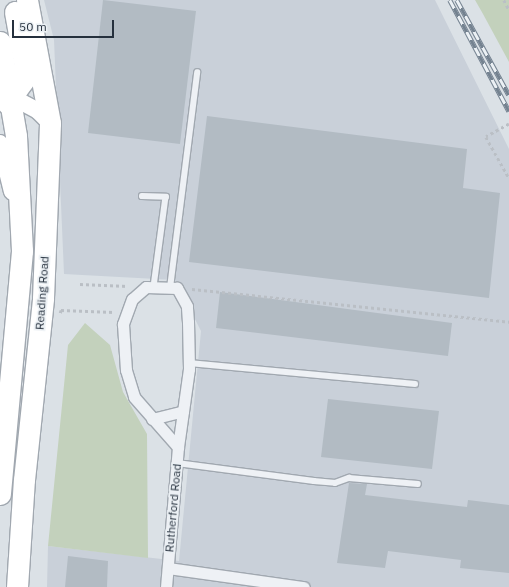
<!DOCTYPE html>
<style>
body{margin:0}
#map{position:relative;width:509px;height:587px;overflow:hidden;background:#dbe1e6;font-family:"IBM Plex Sans",sans-serif}
div>[style]{position:absolute}
[style*='--x']{left:calc(var(--x)*1px);top:calc(var(--y)*1px);width:calc(var(--w)*1px);rotate:calc(var(--a)*1deg)}
.built>*{inset:0;background:#c9d0d9}
.green>*{inset:0;background:#c3d1bc}
.building>*{inset:0;background:#b2bbc3}
.path>*{height:2.5px;margin-top:-1.25px;transform-origin:0;background:repeating-linear-gradient(90deg,#babfc5 0 3px,transparent 0 6px)}
.roads{filter:drop-shadow(1px 0 #a1a8b0) drop-shadow(-1px 0 #a1a8b0) drop-shadow(0 1px #a1a8b0) drop-shadow(0 -1px #a1a8b0)}
.lane>*{height:5.5px;margin:-2.75px;padding:0 2.75px;transform-origin:2.75px;border-radius:2.75px;background:#eef1f5}
.street>*{height:11px;margin:-5.5px;padding:0 5.5px;transform-origin:5.5px;border-radius:5.5px;background:#eef1f5}
.secondary>*{height:16px;margin:-8px;padding:0 8px;transform-origin:8px;border-radius:8px;background:#fff}
.highway>*{height:21px;margin:-10.5px;padding:0 10.5px;transform-origin:10.5px;border-radius:10.5px;background:#fff}
.rail>*{height:4.5px;margin-top:-2.25px;transform-origin:0;background:repeating-linear-gradient(90deg,#ebf0f4 0 9px,#748290 0 18px);box-sizing:border-box;border-block:1px solid #748290}
span{translate:-50% -50%;white-space:nowrap;text-align:center;line-height:1.15;-webkit-text-stroke:3.5px #ebf0f4;paint-order:stroke}
.street-label{font-size:12px;color:#25303d}
.scale{position:absolute;left:12px;top:20px;width:102px;height:18px;box-sizing:border-box;border:2px solid #25303d;border-top:0;padding-left:5px;font-size:12px;line-height:14px;white-space:nowrap;color:#25303d;-webkit-text-stroke:3px #ebf0f4;paint-order:stroke}
</style>
<div id="map">
<div class="built">
<div style="clip-path:polygon(44px 0,435px 0,509px 149px,509px 587px,47px 587px,48px 546px,179px 561px,201px 331px,175px 280px,64px 274px,54px 40px)"></div>
</div>
<div class="green">
<div style="clip-path:polygon(475px 0,509px 0,509px 62px,483px 14px)"></div>
<div style="clip-path:polygon(85px 323px,110px 345px,123px 392px,147px 434px,148px 558px,48px 546px,68px 345px)"></div>
</div>
<div class="building">
<div style="clip-path:polygon(103px 0,196px 11px,180px 144px,88px 133px)"></div>
<div style="clip-path:polygon(207px 116px,467px 149px,463px 188px,500px 193px,489px 298px,189px 262px)"></div>
<div style="clip-path:polygon(220px 292px,452px 323px,448px 356px,216px 328px)"></div>
<div style="clip-path:polygon(328px 399px,439px 411px,432px 469px,321px 457px)"></div>
<div style="clip-path:polygon(349px 483px,367px 484px,365px 495px,467px 507px,468px 500px,509px 505px,509px 573px,460px 568px,461px 560px,388px 551px,385px 568px,337px 563px)"></div>
<div style="clip-path:polygon(68px 556px,108px 561px,107px 587px,65px 587px)"></div>
</div>
<div class="path">
<div style="--x:504;--y:0;--w:11;--a:63"></div>
<div style="--x:509;--y:124;--w:26;--a:151"></div>
<div style="--x:486;--y:137;--w:47;--a:60.7"></div>
<div style="--x:80;--y:284;--w:48;--a:2.4"></div>
<div style="--x:192;--y:289;--w:319;--a:5.9"></div>
<div style="--x:60;--y:313;--w:3;--a:-72"></div>
<div style="--x:61;--y:310;--w:53;--a:2.2"></div>
</div>
<div class="roads">
<div class="lane">
<div style="--x:142;--y:196;--w:24;--a:2"></div>
<div style="--x:166;--y:197;--w:91;--a:97.6"></div>
<div style="--x:170;--y:288;--w:217;--a:-82.8"></div>
<div style="--x:189;--y:363;--w:227;--a:5.3"></div>
<div style="--x:177;--y:463;--w:138;--a:7.5"></div>
<div style="--x:314;--y:481;--w:21;--a:5"></div>
<div style="--x:335;--y:483;--w:15;--a:-20"></div>
<div style="--x:349;--y:478;--w:69;--a:5"></div>
</div>
<div class="street">
<div style="--x:152;--y:419;--w:32;--a:-14"></div>
<div style="--x:168;--y:568;--w:137;--a:8"></div>
<div style="--x:166;--y:587;--w:141;--a:-85.1"></div>
<div style="--x:178;--y:447;--w:79;--a:-82"></div>
<div style="--x:189;--y:369;--w:47;--a:-91.2"></div>
<div style="--x:188;--y:322;--w:16;--a:-94"></div>
<div style="--x:187;--y:306;--w:21;--a:-119"></div>
<div style="--x:177;--y:288;--w:31;--a:-178"></div>
<div style="--x:146;--y:287;--w:18;--a:139"></div>
<div style="--x:132;--y:299;--w:27;--a:110"></div>
<div style="--x:123;--y:324;--w:46;--a:86.3"></div>
<div style="--x:126;--y:370;--w:28;--a:73"></div>
<div style="--x:134;--y:397;--w:67;--a:48.7"></div>
</div>
<div class="secondary">
<div style="--x:0;--y:95;--w:12;--a:9"></div>
<div style="--x:12;--y:97;--w:30;--a:28"></div>
<div style="--x:38;--y:111;--w:17;--a:45"></div>
<div style="--x:0;--y:143;--w:50;--a:76.2"></div>
</div>
<div class="highway">
<div style="--x:0;--y:42;--w:95;--a:80.3"></div>
<div style="--x:16;--y:136;--w:115;--a:87"></div>
<div style="--x:22;--y:251;--w:244;--a:95.2"></div>
<div style="--x:7;--y:103;--w:27;--a:-54"></div>
<div style="--x:23;--y:81;--w:14;--a:-82"></div>
<div style="--x:25;--y:67;--w:56;--a:-100.3"></div>
<div style="--x:17;--y:587;--w:107;--a:-86.3"></div>
<div style="--x:24;--y:480;--w:183;--a:-84"></div>
<div style="--x:43;--y:298;--w:175;--a:-87.7"></div>
<div style="--x:50;--y:123;--w:125;--a:-100.6"></div>
</div>
</div>
<div class="rail">
<div style="--x:450;--y:0;--w:126;--a:62"></div>
<div style="--x:457;--y:0;--w:108;--a:61.3"></div>
</div>
<div class="street-label">
<span style="left:42px;top:293px;rotate:-86deg">Reading Road</span>
<span style="left:173px;top:508px;rotate:-85deg">Rutherford Road</span>
</div>
<div class="scale">50 m</div>
</div>
